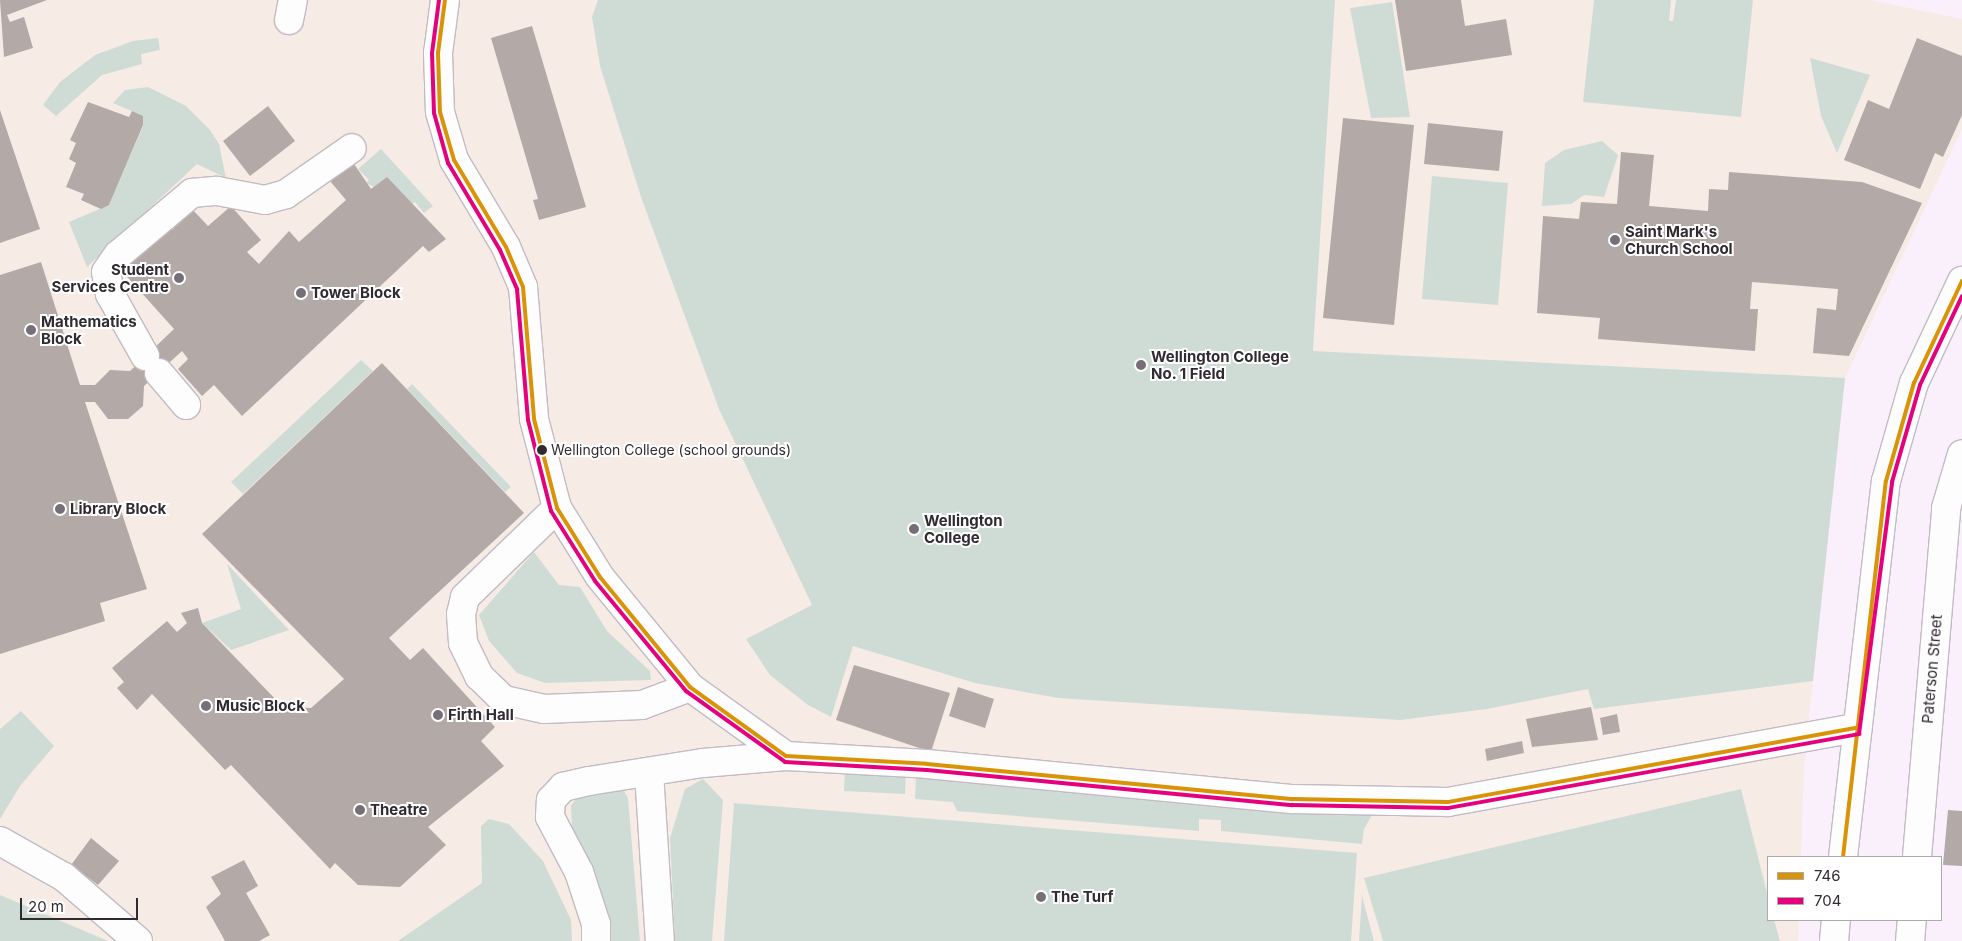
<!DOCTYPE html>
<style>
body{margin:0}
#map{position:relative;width:1962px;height:941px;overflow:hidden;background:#faf0fb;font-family:Inter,sans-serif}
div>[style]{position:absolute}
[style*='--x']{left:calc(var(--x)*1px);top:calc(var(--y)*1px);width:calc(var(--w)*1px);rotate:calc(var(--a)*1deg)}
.education>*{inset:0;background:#f7ebe5}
.green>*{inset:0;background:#cfdcd6}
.building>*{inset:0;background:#b3a9a7}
.roads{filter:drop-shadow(1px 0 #c2bbc3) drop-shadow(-1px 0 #c2bbc3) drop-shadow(0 1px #c2bbc3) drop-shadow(0 -1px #c2bbc3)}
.minor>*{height:28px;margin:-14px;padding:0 14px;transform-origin:14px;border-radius:14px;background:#fefdfe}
.highway>*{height:28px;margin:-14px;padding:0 14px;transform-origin:14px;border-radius:14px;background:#fefdfe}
.bus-1>*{height:4px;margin:-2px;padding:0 2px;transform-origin:2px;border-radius:2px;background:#d99307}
.bus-2>*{height:4px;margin:-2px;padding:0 2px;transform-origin:2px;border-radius:2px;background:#e5007d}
.dots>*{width:14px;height:14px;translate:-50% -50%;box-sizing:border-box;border:2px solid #fff;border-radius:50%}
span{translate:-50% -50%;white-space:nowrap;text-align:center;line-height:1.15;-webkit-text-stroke:4px #fff;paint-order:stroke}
.bus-label{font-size:14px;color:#302a31}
.left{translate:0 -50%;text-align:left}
.poi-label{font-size:15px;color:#302a31;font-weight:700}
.right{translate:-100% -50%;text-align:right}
.street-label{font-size:15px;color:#302a31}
.legend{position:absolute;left:1767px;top:856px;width:175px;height:65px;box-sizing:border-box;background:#fff;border:1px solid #acaaad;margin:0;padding:6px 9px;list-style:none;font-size:15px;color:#302a31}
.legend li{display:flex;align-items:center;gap:10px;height:25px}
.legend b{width:25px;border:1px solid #acaaad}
.scale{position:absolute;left:20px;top:898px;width:118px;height:22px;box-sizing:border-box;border:2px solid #302a31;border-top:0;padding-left:6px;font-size:15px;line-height:18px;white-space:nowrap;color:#302a31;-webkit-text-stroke:4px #fff;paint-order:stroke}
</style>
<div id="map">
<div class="education">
<div style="clip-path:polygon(0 0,1870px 0,1962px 19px,1962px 129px,1845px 378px,1804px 767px,1801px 857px,1768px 857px,1768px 920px,1799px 920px,1798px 941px,0 941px)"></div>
</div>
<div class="green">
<div style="clip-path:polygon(598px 0,1335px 0,1313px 351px,1845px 378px,1813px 681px,1594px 709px,1588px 689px,1487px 709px,1400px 720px,1058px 698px,975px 683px,853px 646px,831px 717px,808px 705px,770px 675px,746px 639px,812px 605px,719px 409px,641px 197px,600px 66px,592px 17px)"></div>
<div style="clip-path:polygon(1594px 0,1671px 0,1669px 21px,1673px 21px,1676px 0,1753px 0,1741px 117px,1583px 102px)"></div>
<div style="clip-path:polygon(1392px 2px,1410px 117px,1371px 118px,1350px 8px)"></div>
<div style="clip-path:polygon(158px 38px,160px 50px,141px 54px,142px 64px,102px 75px,56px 116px,43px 105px,60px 82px,95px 55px,133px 41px)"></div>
<div style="clip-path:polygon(1810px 58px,1870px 75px,1837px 153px,1821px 116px)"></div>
<div style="clip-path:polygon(148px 87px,186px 106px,210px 130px,219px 144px,226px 178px,197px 164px,87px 267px,69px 222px,109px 205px,143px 126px,143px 116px,113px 103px,125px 90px)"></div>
<div style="clip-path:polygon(1602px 141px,1618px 155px,1604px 197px,1584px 195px,1571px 204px,1542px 206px,1545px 163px,1564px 150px)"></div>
<div style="clip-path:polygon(381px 149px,433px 206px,424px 213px,415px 202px,411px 205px,366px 183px,369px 180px,358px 169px)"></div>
<div style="clip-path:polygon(1432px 176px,1508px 183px,1498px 305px,1422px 299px)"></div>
<div style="clip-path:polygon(361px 360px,373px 371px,243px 494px,231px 482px)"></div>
<div style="clip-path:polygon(412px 384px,511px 487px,505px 492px,407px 389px)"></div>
<div style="clip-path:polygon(534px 552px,559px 585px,580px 587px,607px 631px,650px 671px,651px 680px,545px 683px,517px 673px,489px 641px,479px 615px)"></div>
<div style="clip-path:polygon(227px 564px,289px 630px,231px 650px,202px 623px,241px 609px)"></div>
<div style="clip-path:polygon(21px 711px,54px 746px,20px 786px,0 819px,0 729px)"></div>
<div style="clip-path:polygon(845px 769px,906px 772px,905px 794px,844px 791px)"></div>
<div style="clip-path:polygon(916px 776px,1373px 813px,1364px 829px,1362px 844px,1221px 831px,1221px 820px,1199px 819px,1199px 831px,957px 811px,953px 802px,915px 799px)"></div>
<div style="clip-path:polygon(703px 779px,723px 800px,712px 941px,675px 941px,670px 838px,685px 789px)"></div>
<div style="clip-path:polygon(609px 786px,624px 791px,628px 798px,640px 941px,606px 941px,572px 827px,571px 806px,578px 796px)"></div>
<div style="clip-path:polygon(1741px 789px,1768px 897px,1768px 920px,1774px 920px,1780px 941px,1383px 941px,1364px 878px)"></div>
<div style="clip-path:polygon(734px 803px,1357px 853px,1351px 941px,724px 941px)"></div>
<div style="clip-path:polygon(489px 819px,509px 824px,543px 861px,571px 920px,572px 941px,398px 941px,482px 883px,481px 826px)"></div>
<div style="clip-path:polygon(0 895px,108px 941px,0 941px)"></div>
<div style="clip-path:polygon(1362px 896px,1374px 941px,1359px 941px)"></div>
</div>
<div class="building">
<div style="clip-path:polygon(0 0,47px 0,7px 15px,10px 22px,24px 17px,33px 48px,4px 57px)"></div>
<div style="clip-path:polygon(1395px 0,1461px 0,1465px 26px,1506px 19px,1512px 55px,1406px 71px)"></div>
<div style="clip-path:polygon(532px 26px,586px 207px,539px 220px,533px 200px,538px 199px,491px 38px)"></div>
<div style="clip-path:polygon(1917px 38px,1962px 56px,1962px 115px,1943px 157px,1935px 153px,1920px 189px,1844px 160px,1868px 100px,1889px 109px)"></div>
<div style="clip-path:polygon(88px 102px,129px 117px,132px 111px,143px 116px,143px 125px,109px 205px,101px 209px,81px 200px,84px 194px,66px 187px,76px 163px,69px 159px,76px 143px,70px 140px)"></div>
<div style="clip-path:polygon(268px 106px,295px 141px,250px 176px,223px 141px)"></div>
<div style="clip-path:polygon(0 110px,40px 229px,0 243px)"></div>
<div style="clip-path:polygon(1343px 118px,1414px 125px,1394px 325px,1323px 318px)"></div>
<div style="clip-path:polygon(1428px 123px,1503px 131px,1499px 171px,1424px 164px)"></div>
<div style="clip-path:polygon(1621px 152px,1654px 155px,1649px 206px,1708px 211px,1709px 189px,1728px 190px,1729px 172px,1862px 182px,1922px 203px,1849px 356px,1813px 353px,1817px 308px,1836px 310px,1838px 289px,1752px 282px,1750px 309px,1758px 309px,1755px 351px,1598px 339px,1600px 318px,1537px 313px,1543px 216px,1579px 219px,1581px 202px,1617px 204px)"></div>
<div style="clip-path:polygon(352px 161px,371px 189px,387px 177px,446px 239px,429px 252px,423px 246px,242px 416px,214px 385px,202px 396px,178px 369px,188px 359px,182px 351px,144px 386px,143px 406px,128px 419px,108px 419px,95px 402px,85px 402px,147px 589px,100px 603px,105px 621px,0 654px,0 275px,41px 262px,80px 385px,95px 385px,110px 370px,130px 371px,174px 329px,122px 271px,169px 227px,172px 230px,193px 210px,208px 226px,231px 206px,261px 240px,247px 252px,259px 264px,289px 231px,299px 242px,346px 200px,330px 181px)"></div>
<div style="clip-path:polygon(382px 363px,524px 513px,389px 638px,410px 660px,423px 648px,495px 727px,481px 741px,504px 766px,428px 827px,446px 845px,400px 887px,358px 885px,335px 863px,330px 869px,231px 765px,225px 770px,152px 694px,137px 710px,117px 688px,124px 682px,112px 668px,167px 621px,177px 632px,187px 623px,181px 613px,198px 608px,202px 623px,283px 707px,311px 708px,344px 679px,202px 534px)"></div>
<div style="clip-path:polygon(854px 665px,950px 693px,931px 752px,836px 720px)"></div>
<div style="clip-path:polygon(958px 687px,994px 699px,985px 728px,949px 716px)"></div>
<div style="clip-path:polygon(1591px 707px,1598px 740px,1532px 747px,1526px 719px)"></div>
<div style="clip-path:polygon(1617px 714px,1620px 732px,1603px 735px,1600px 718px)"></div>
<div style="clip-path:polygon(1522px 741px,1524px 753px,1487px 761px,1485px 749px)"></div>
<div style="clip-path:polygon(1948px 810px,1962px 811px,1962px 866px,1943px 865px)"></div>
<div style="clip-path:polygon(91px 838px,119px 861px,98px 885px,71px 865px)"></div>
<div style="clip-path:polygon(244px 860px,258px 886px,246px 893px,270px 935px,259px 941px,225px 941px,206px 907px,221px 894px,211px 877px)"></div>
</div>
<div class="roads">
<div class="minor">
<div style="--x:445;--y:0;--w:53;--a:97.5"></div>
<div style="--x:438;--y:53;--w:59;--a:88.1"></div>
<div style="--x:440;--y:112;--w:50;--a:73.7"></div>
<div style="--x:454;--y:160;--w:101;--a:59.1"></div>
<div style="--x:506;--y:247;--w:43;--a:67"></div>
<div style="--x:523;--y:287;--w:132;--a:85.2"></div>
<div style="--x:534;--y:419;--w:92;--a:75.5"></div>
<div style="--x:557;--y:508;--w:81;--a:58.1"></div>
<div style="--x:600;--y:577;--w:142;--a:50.7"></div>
<div style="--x:690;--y:687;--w:118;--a:35.7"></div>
<div style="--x:289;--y:20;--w:20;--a:-79"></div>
<div style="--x:145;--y:356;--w:71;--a:-119.4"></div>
<div style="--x:110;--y:294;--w:22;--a:-100"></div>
<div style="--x:106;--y:272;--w:21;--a:-55"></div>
<div style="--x:118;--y:255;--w:97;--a:-40"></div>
<div style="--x:192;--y:193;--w:25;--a:-5"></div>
<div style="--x:217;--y:191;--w:49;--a:10.6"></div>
<div style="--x:265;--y:200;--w:22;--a:-16"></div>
<div style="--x:286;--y:194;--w:80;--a:-34.9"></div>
<div style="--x:159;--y:373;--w:42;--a:49.8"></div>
<div style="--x:557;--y:508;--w:128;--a:135.9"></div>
<div style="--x:465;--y:597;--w:17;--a:103"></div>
<div style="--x:461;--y:614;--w:29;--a:86"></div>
<div style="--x:463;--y:643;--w:37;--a:64"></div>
<div style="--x:479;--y:676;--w:35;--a:44"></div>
<div style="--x:504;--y:700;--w:41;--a:12.7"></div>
<div style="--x:544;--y:709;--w:98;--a:-2.3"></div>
<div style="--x:642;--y:705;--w:51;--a:-20.6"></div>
<div style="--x:649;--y:773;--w:168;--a:86.3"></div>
<div style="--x:0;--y:841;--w:73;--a:29.4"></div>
<div style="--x:64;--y:877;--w:98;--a:40.9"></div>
<div style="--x:1917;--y:857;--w:350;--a:-85.2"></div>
<div style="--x:1946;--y:508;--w:56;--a:-73.5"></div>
<div style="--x:596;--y:941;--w:17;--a:-90"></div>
<div style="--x:596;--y:924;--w:55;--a:-108.1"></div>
<div style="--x:579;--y:872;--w:62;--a:-117.8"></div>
<div style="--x:550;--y:817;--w:17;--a:-87"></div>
<div style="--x:551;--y:800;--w:18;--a:-47"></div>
<div style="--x:563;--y:787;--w:27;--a:-13"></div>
<div style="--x:589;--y:781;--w:115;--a:-9"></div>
<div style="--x:703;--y:763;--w:83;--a:-4.8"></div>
<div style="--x:786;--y:756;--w:141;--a:3.2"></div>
<div style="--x:927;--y:764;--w:368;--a:5.5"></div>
<div style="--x:1293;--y:799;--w:155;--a:1.1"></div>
<div style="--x:1448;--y:802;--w:416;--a:-10.3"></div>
<div style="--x:1910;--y:941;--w:21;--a:-85"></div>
</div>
<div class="highway">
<div style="--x:1843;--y:857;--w:378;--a:-83.5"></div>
<div style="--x:1886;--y:481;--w:102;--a:-74.1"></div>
<div style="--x:1914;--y:383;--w:113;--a:-64.8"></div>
<div style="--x:1834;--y:941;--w:21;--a:-85"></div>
</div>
</div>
<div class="bus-1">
<div style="--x:445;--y:0;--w:53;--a:97.5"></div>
<div style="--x:438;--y:53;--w:59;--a:88.1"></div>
<div style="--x:440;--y:112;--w:50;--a:73.7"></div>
<div style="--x:454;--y:160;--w:101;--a:59.1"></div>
<div style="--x:506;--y:247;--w:43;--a:67"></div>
<div style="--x:523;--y:287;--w:132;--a:85.2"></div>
<div style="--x:534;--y:419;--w:92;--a:75.5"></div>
<div style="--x:557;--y:508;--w:81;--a:58.1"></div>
<div style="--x:600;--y:577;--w:142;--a:50.7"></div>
<div style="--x:690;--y:687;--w:118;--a:35.7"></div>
<div style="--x:786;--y:756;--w:141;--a:3.2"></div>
<div style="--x:927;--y:764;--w:368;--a:5.5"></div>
<div style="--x:1293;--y:799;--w:155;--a:1.1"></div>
<div style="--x:1448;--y:802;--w:416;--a:-10.3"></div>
<div style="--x:1843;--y:857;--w:378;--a:-83.5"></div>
<div style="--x:1886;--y:481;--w:102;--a:-74.1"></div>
<div style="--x:1914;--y:383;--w:113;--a:-64.8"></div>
</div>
<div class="bus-2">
<div style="--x:439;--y:0;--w:53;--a:97.5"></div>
<div style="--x:432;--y:53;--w:60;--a:88.1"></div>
<div style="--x:434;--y:113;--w:52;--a:74.4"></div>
<div style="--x:448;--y:163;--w:101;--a:59.1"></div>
<div style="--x:500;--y:250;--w:43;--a:66.4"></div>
<div style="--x:517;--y:289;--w:131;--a:85.2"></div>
<div style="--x:528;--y:420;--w:94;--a:75.8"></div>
<div style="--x:551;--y:511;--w:83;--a:57.8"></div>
<div style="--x:595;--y:581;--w:143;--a:50.4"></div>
<div style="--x:686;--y:691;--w:122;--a:35.6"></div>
<div style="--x:785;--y:762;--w:142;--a:3.2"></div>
<div style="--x:927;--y:770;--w:367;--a:5.5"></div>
<div style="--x:1292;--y:805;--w:156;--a:1.1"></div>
<div style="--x:1448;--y:808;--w:418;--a:-10.2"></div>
<div style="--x:1859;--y:734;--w:254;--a:-82.5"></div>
<div style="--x:1892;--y:482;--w:101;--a:-73.9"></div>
<div style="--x:1920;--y:385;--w:98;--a:-64.7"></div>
</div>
<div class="dots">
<div style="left:1615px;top:240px;background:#776f78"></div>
<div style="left:179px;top:278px;background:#776f78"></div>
<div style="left:301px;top:293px;background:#776f78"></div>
<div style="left:31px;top:330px;background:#776f78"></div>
<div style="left:1141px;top:365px;background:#776f78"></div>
<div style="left:542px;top:450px;background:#302a31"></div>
<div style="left:60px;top:509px;background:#776f78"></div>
<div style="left:914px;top:529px;background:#776f78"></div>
<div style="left:206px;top:706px;background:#776f78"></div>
<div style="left:438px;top:715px;background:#776f78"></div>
<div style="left:360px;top:810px;background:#776f78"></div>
<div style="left:1041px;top:897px;background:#776f78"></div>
</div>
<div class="bus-label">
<span class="left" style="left:551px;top:450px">Wellington College (school grounds)</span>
</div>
<div class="poi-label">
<span class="left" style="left:1625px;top:240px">Saint Mark's<br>Church School</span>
<span class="right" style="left:169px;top:278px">Student<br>Services Centre</span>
<span class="left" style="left:311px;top:293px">Tower Block</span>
<span class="left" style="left:41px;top:330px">Mathematics<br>Block</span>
<span class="left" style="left:1151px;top:365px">Wellington College<br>No. 1 Field</span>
<span class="left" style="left:70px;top:509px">Library Block</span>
<span class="left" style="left:924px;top:529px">Wellington<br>College</span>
<span class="left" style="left:216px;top:706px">Music Block</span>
<span class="left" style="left:448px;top:715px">Firth Hall</span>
<span class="left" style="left:370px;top:810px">Theatre</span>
<span class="left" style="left:1051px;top:897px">The Turf</span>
</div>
<div class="street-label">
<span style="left:1932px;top:669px;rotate:-85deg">Paterson Street</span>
</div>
<ul class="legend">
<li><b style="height:6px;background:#d99307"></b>746</li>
<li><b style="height:6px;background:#e5007d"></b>704</li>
</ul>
<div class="scale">20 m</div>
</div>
